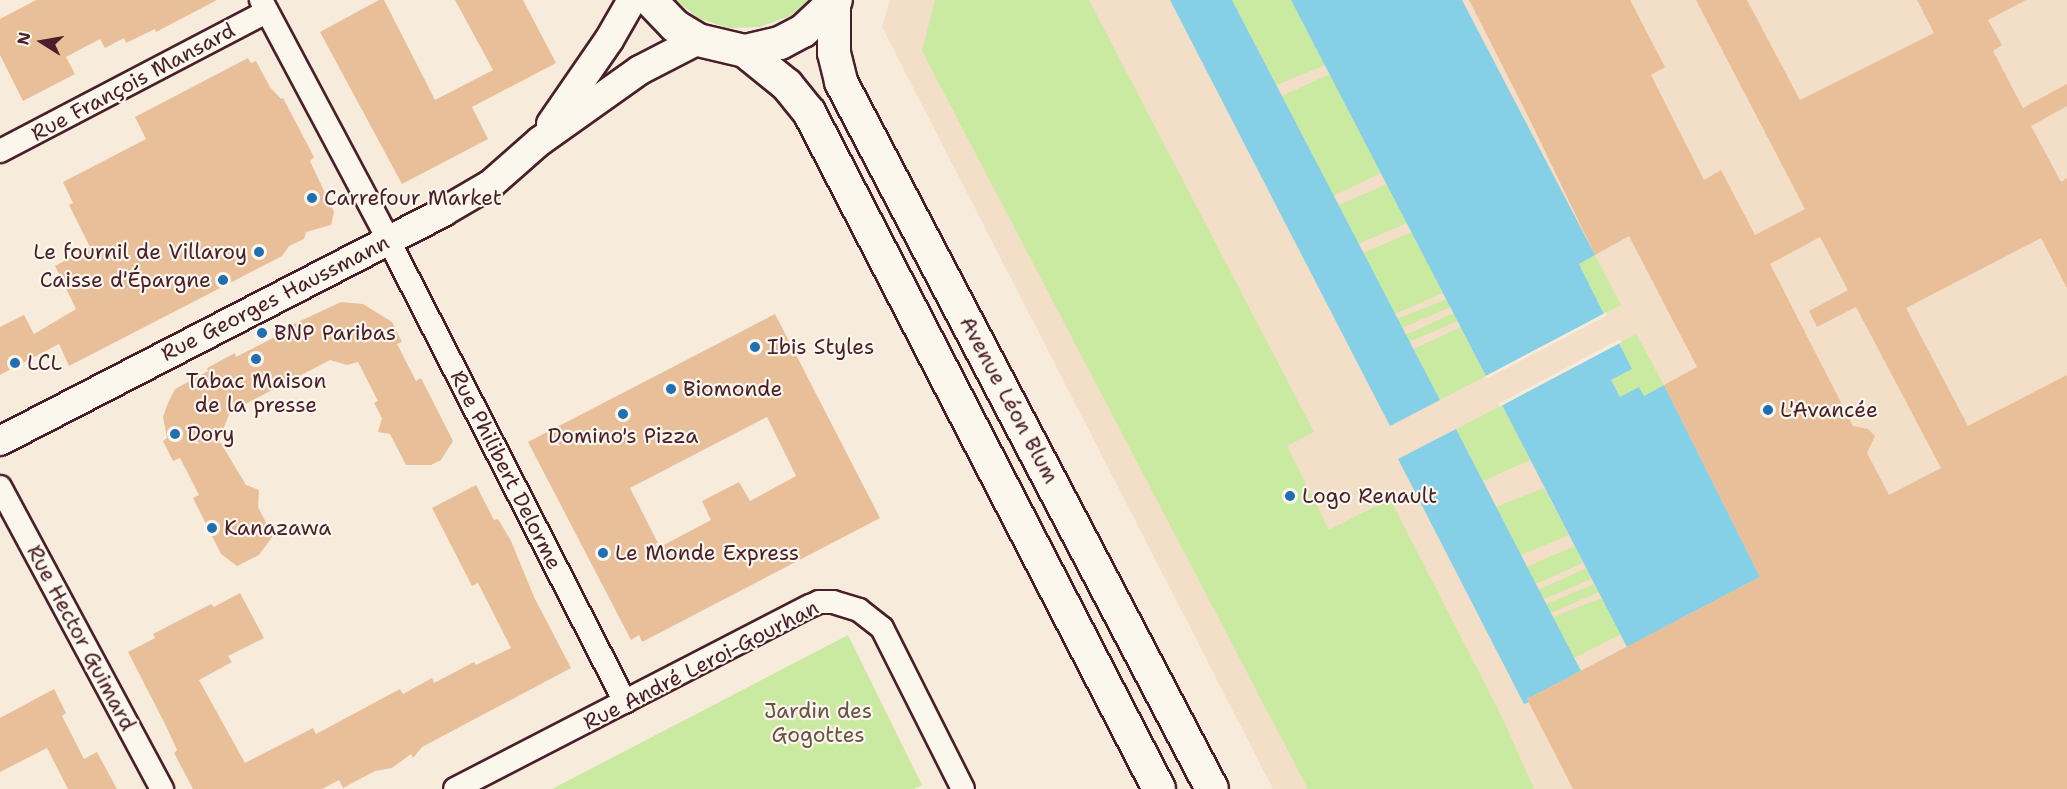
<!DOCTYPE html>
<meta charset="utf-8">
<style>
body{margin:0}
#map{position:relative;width:2067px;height:789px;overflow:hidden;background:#f7ecdb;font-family:"Shantell Sans",sans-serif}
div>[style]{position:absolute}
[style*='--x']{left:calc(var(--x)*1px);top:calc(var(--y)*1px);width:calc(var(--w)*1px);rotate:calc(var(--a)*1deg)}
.built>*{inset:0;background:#f3dec7}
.green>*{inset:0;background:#caeaa2}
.water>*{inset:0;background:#86d0e7}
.pier>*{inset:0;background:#f7ecdb}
.building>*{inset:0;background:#e9bf99}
.roads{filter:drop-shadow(2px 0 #4a1f2b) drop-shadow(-2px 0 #4a1f2b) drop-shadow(0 2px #4a1f2b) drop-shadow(0 -2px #4a1f2b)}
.minor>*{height:22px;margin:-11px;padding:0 11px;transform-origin:11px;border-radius:11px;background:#fbf7ec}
.tertiary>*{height:28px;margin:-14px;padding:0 14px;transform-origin:14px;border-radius:14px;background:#fbf7ec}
.secondary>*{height:32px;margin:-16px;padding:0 16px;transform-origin:16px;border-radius:16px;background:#fbf7ec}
.dots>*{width:16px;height:16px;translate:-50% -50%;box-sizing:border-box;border:3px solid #fbf7ec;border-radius:50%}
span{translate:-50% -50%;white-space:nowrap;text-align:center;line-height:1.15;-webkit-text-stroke:4.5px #fbf7ec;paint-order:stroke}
.street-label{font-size:21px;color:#4a1f2b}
.poi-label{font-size:21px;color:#4a1f2b}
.left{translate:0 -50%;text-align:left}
.right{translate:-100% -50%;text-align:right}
.park-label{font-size:21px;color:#6a5249}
.north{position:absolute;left:12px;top:12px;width:60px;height:60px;-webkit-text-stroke:4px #fbf7ec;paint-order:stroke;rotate:281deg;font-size:16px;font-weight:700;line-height:24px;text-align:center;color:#4a1f2b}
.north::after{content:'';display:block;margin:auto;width:21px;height:27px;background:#4a1f2b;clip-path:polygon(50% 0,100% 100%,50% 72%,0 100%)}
</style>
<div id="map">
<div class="built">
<div style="clip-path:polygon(890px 0,2067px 0,2067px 789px,1273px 789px,882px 27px)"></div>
</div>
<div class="green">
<div style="clip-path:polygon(676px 0,809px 0,790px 16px,760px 27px,728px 28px,698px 18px)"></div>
<div style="clip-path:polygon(935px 0,1089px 0,1314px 432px,1287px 446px,1329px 530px,1390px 499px,1501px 715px,1534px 789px,1308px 789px,922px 51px)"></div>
<div style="clip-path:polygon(1232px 0,1291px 0,1325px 65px,1276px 85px)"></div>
<div style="clip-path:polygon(1330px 74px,1381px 173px,1333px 196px,1282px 96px)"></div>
<div style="clip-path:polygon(1387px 184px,1407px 223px,1358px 244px,1339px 205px)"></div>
<div style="clip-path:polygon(1412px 232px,1443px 293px,1395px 314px,1363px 253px)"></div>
<div style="clip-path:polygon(1595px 255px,1621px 305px,1604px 314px,1579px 264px)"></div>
<div style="clip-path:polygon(1447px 299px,1451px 307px,1402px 328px,1397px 319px)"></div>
<div style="clip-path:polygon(1454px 313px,1458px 321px,1409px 342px,1405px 335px)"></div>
<div style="clip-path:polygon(1461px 327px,1486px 376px,1440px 400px,1413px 349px)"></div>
<div style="clip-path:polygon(1636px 334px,1664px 385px,1644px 396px,1620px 397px,1611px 380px,1632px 369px,1619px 343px)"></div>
<div style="clip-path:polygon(1502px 405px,1530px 460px,1483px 481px,1456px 429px)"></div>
<div style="clip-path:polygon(1544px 488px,1569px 535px,1521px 555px,1496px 507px)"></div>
<div style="clip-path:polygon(1575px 546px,1583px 563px,1536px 584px,1526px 567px)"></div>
<div style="clip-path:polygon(1587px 568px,1592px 579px,1544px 599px,1538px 590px)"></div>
<div style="clip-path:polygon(1594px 584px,1599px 592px,1551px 613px,1546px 604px)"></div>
<div style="clip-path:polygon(1602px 598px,1621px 634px,1574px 658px,1553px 617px)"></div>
<div style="clip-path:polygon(848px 635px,922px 785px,914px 789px,552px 789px)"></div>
</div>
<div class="water">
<div style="clip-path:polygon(1170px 0,1232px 0,1440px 400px,1390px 426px)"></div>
<div style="clip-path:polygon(1291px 0,1462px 0,1595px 255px,1579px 264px,1604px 314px,1486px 376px)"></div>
<div style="clip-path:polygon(1619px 343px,1632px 369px,1611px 380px,1620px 397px,1639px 387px,1644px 396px,1664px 385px,1760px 577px,1627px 647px,1502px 405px)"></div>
<div style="clip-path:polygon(1456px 429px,1581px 671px,1527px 699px,1529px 702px,1524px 704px,1398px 459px)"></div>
</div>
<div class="pier">
<div style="clip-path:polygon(1607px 312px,1606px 316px,1488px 378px,1484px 377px)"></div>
<div style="clip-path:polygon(1618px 340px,1622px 342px,1499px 407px,1500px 403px)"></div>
</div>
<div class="building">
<div style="clip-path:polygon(36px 0,217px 0,156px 32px,155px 29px,126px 43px,124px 38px,105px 48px,100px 39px,66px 57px,75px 74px,23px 101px,0 55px,0 19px)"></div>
<div style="clip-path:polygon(379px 0,384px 0,435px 100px,493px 70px,455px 0,523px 0,556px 63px,472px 107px,488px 139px,402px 184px,320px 32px)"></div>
<div style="clip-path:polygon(evenodd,1469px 0,1630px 0,1665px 67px,1651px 75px,1704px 180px,1721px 170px,1755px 235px,1805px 209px,1696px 0,1747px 0,1800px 100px,1934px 33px,1917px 0,2026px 0,1988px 20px,2002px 45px,1993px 51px,2023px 108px,2067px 84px,2067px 106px,2031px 126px,2061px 182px,2067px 178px,2067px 288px,2041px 238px,1906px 308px,1968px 426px,2067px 375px,2067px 789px,1573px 789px,1527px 699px,1760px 577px,1664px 385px,1697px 367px,1629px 236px,1595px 255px,1526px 112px,1469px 0,1820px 237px,1848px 290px,1809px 311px,1817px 327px,1856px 307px,1941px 468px,1889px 495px,1867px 453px,1875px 436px,1868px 429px,1853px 426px,1770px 264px,1820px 237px)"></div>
<div style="clip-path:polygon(248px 58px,251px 63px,256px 61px,270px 87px,281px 99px,283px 98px,314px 157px,310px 161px,334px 212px,331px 225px,306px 232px,304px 239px,289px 246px,282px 256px,69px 366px,59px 344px,0 375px,0 327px,24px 315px,34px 334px,76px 309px,55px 266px,90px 247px,69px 205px,73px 203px,63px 182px,146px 139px,135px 117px)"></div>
<div style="clip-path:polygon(341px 302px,363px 304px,392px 322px,402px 342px,397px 344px,416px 381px,421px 378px,453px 441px,441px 460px,431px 465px,406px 465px,390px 434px,378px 432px,382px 418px,374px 403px,378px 401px,358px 362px,347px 365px,330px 360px,230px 412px,219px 440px,246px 485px,259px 490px,258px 507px,273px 536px,259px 555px,237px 566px,221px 554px,193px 498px,199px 495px,180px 458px,173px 461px,163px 441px,167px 438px,163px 417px,168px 403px,175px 389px,208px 371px,207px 368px,235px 353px,236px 357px,283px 333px,281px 330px)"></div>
<div style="clip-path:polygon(evenodd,775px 314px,880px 518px,642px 642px,639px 635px,631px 640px,528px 442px,775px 314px,767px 417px,796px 476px,750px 501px,739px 482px,702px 501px,711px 520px,660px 547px,630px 488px,767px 417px)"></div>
<div style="clip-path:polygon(476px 485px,494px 520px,498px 519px,511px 541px,534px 597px,571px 668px,422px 747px,413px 758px,411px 754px,392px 768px,375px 771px,343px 788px,339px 780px,322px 789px,193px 789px,174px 753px,177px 750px,165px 724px,128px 652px,155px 638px,153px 634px,211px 604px,214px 607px,240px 593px,264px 638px,228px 656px,232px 662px,199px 680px,245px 763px,313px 728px,316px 734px,400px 689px,403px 694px,432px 678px,434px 683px,474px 662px,476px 665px,511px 648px,478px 583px,472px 586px,432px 508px)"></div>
<div style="clip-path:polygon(54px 689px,66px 713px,62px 716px,84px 759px,97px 752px,117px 789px,68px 789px,47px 748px,0 772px,0 718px)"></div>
</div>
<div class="roads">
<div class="minor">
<div style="--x:261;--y:0;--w:271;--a:62"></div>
<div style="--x:388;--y:239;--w:520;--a:62.89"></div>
<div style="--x:0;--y:151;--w:300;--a:-27.6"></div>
<div style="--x:0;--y:487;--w:343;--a:61.8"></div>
<div style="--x:455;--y:789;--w:399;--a:-27.3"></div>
<div style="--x:810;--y:606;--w:10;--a:-24"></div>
<div style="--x:819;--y:602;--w:14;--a:0"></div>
<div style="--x:833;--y:602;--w:27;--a:17"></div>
<div style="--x:859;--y:610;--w:29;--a:38"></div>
<div style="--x:882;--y:628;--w:180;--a:63.3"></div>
</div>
<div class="tertiary">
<div style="--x:551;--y:124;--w:102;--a:-55.4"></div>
<div style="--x:609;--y:40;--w:46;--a:-60.1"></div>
<div style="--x:0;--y:441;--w:499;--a:-27.3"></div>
<div style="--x:443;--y:212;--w:56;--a:-30.3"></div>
<div style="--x:491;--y:184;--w:65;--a:-41.3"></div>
<div style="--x:540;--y:141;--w:123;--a:-35.4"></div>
<div style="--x:640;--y:70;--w:65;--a:-27.3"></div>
</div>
<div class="secondary">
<div style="--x:650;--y:0;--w:36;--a:46"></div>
<div style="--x:675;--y:26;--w:27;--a:31"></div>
<div style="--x:698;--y:40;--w:48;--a:13.2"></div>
<div style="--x:745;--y:51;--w:36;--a:-13"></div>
<div style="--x:780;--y:43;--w:26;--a:-28"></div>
<div style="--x:803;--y:31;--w:45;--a:-43.2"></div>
<div style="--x:834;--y:3;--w:50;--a:90"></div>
<div style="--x:834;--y:53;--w:30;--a:76"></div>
<div style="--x:841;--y:82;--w:798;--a:62.31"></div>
<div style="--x:745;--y:51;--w:54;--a:39"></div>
<div style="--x:787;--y:85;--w:35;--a:51"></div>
<div style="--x:809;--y:112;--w:762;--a:62.66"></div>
</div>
</div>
<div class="dots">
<div style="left:312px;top:198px;background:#1f6fb2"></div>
<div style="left:259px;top:252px;background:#1f6fb2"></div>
<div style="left:223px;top:280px;background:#1f6fb2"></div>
<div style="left:262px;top:333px;background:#1f6fb2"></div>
<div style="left:755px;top:347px;background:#1f6fb2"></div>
<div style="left:256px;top:359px;background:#1f6fb2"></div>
<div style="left:15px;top:363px;background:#1f6fb2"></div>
<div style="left:671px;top:389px;background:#1f6fb2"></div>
<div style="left:1768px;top:410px;background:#1f6fb2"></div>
<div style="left:623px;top:414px;background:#1f6fb2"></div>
<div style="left:175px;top:434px;background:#1f6fb2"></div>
<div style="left:1290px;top:496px;background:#1f6fb2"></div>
<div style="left:212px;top:528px;background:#1f6fb2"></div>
<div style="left:603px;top:553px;background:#1f6fb2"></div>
</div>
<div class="street-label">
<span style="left:133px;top:82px;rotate:-28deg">Rue François Mansard</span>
<span style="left:275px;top:298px;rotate:-27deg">Rue Georges Haussmann</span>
<span style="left:1009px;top:400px;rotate:62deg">Avenue Léon Blum</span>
<span style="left:506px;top:470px;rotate:63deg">Rue Philibert Delorme</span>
<span style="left:81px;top:638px;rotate:62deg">Rue Hector Guimard</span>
<span style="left:701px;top:665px;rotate:-27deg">Rue André Leroi-Gourhan</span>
</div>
<div class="poi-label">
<span class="left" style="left:324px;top:198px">Carrefour Market</span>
<span class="right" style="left:247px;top:252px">Le fournil de Villaroy</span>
<span class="right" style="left:211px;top:280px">Caisse d'Épargne</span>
<span class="left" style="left:274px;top:333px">BNP Paribas</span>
<span class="left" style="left:767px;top:347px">Ibis Styles</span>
<span class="left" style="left:27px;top:363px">LCL</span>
<span style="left:256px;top:393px">Tabac Maison<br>de la presse</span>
<span class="left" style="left:683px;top:389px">Biomonde</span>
<span class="left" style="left:1780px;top:410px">L'Avancée</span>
<span class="left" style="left:187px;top:434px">Dory</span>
<span style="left:623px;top:436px">Domino's Pizza</span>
<span class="left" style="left:1302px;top:496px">Logo Renault</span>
<span class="left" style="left:224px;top:528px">Kanazawa</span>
<span class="left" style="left:615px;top:553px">Le Monde Express</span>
</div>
<div class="park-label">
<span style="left:818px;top:723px">Jardin des<br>Gogottes</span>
</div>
<div class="north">N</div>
</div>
